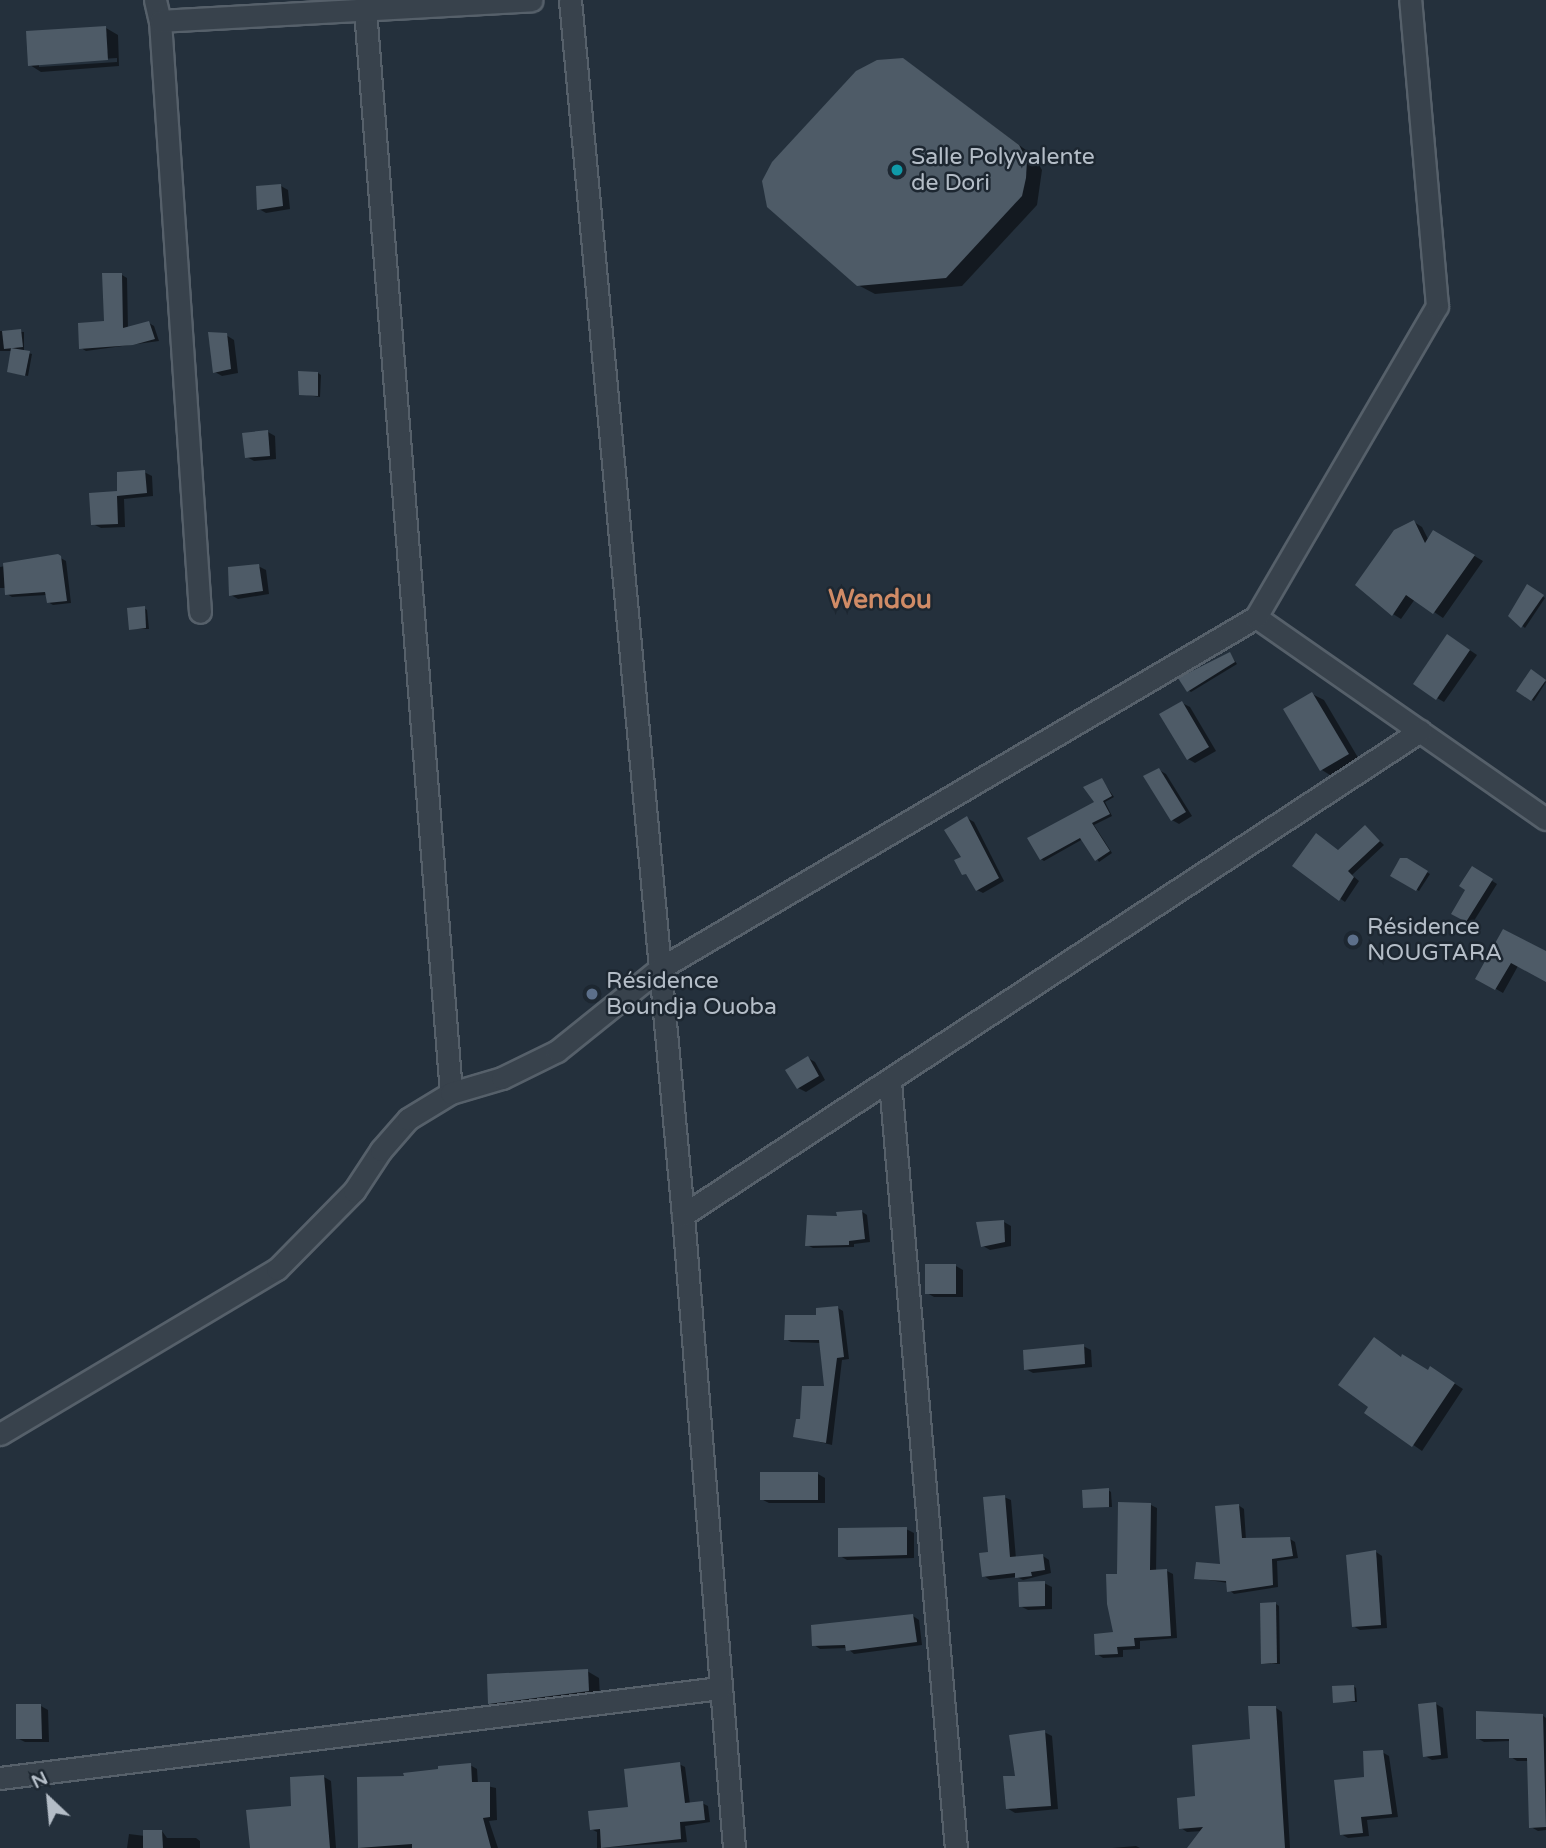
<!DOCTYPE html>
<meta charset="utf-8">
<style>
body{margin:0}
#map{position:relative;width:1546px;height:1848px;overflow:hidden;background:#24303c;font-family:"Varela Round",sans-serif}
div>[style]{position:absolute}
[style*='--x']{left:calc(var(--x)*1px);top:calc(var(--y)*1px);width:calc(var(--w)*1px);rotate:calc(var(--a)*1deg)}
.shadow>*{inset:0;background:#0007}
.building>*{inset:0;background:#4e5b67}
.roads{filter:drop-shadow(2px 0 #56606a) drop-shadow(-2px 0 #56606a) drop-shadow(0 2px #56606a) drop-shadow(0 -2px #56606a)}
.street>*{height:21px;margin:-10.5px;padding:0 10.5px;transform-origin:10.5px;border-radius:10.5px;background:#38424c}
.dots>*{width:19px;height:19px;translate:-50% -50%;box-sizing:border-box;border:4px solid #1d2731;border-radius:50%}
span{translate:-50% -50%;white-space:nowrap;text-align:center;line-height:1.15;-webkit-text-stroke:5px #1d2731;paint-order:stroke}
.poi-label{font-size:23px;color:#b4bdc7}
.left{translate:0 -50%;text-align:left}
.quarter-label{font-size:26px;color:#d08b66;font-weight:700}
.north{position:absolute;left:14px;top:1764px;width:70px;height:70px;-webkit-text-stroke:5px #1d2731;paint-order:stroke;rotate:334deg;font-size:19px;font-weight:700;line-height:28px;text-align:center;color:#b4bdc7}
.north::after{content:'';display:block;margin:auto;width:24px;height:32px;background:#b4bdc7;clip-path:polygon(50% 0,100% 100%,50% 72%,0 100%)}
</style>
<div id="map">
<div class="shadow">
<div style="clip-path:polygon(evenodd,106px 28px,118px 35px,119px 66px,41px 72px,30px 65px,106px 28px,117px 58px,117px 62px,39px 67px,39px 63px,117px 58px)"></div>
<div style="clip-path:polygon(903px 59px,1034px 156px,1042px 170px,1037px 205px,962px 286px,875px 294px,858px 285px)"></div>
<div style="clip-path:polygon(281px 186px,288px 190px,290px 209px,266px 213px,259px 209px)"></div>
<div style="clip-path:polygon(122px 275px,127px 278px,128px 329px,149px 323px,154px 326px,159px 341px,86px 351px,81px 348px,105px 323px)"></div>
<div style="clip-path:polygon(0 331px,24px 332px,24px 352px,32px 354px,28px 376px,9px 372px,13px 351px,0 351px)"></div>
<div style="clip-path:polygon(226px 335px,234px 340px,238px 373px,222px 376px,215px 372px)"></div>
<div style="clip-path:polygon(318px 373px,321px 375px,320px 397px,300px 394px)"></div>
<div style="clip-path:polygon(268px 432px,275px 436px,276px 459px,254px 461px,247px 457px)"></div>
<div style="clip-path:polygon(144px 472px,152px 476px,153px 496px,124px 499px,125px 527px,101px 528px,93px 524px,119px 493px)"></div>
<div style="clip-path:polygon(1414px 522px,1422px 527px,1429px 541px,1434px 532px,1483px 561px,1443px 618px,1415px 599px,1401px 619px,1393px 614px)"></div>
<div style="clip-path:polygon(57px 556px,66px 561px,71px 603px,53px 605px,48px 602px,47px 595px,12px 597px,7px 594px,6px 588px,0 588px,0 567px)"></div>
<div style="clip-path:polygon(258px 566px,266px 570px,269px 594px,238px 599px,231px 595px)"></div>
<div style="clip-path:polygon(1528px 587px,1545px 598px,1525px 628px,1510px 616px)"></div>
<div style="clip-path:polygon(144px 608px,147px 610px,149px 629px,130px 629px)"></div>
<div style="clip-path:polygon(1455px 640px,1477px 655px,1444px 702px,1437px 698px)"></div>
<div style="clip-path:polygon(1230px 654px,1237px 664px,1191px 692px,1188px 690px)"></div>
<div style="clip-path:polygon(1532px 672px,1546px 682px,1534px 701px,1518px 690px)"></div>
<div style="clip-path:polygon(1312px 694px,1324px 700px,1360px 761px,1333px 777px,1322px 770px,1285px 709px)"></div>
<div style="clip-path:polygon(1182px 703px,1190px 707px,1216px 751px,1195px 763px,1188px 759px)"></div>
<div style="clip-path:polygon(1159px 770px,1166px 774px,1192px 816px,1179px 824px,1172px 820px)"></div>
<div style="clip-path:polygon(1102px 780px,1114px 797px,1105px 802px,1112px 816px,1094px 825px,1112px 853px,1099px 862px,1083px 839px,1044px 861px,1041px 859px,1096px 802px)"></div>
<div style="clip-path:polygon(967px 818px,974px 822px,1004px 881px,983px 893px,977px 890px,963px 857px)"></div>
<div style="clip-path:polygon(1365px 827px,1384px 845px,1352px 875px,1359px 881px,1345px 902px,1294px 866px,1339px 852px)"></div>
<div style="clip-path:polygon(1406px 860px,1430px 874px,1419px 891px,1392px 875px)"></div>
<div style="clip-path:polygon(1472px 868px,1497px 884px,1472px 924px,1453px 913px,1467px 890px)"></div>
<div style="clip-path:polygon(1504px 931px,1546px 954px,1546px 981px,1518px 966px,1503px 993px,1477px 978px)"></div>
<div style="clip-path:polygon(808px 1058px,815px 1062px,825px 1080px,806px 1092px,798px 1088px)"></div>
<div style="clip-path:polygon(861px 1211px,867px 1215px,870px 1242px,854px 1244px,854px 1247px,813px 1248px,807px 1245px,838px 1218px)"></div>
<div style="clip-path:polygon(1004px 1222px,1011px 1226px,1011px 1246px,990px 1250px,983px 1246px)"></div>
<div style="clip-path:polygon(927px 1266px,956px 1266px,963px 1270px,963px 1297px,934px 1297px,927px 1293px)"></div>
<div style="clip-path:polygon(838px 1308px,843px 1311px,849px 1359px,842px 1360px,832px 1445px,795px 1436px,826px 1388px,821px 1343px,791px 1342px,786px 1339px,818px 1317px)"></div>
<div style="clip-path:polygon(1083px 1346px,1091px 1350px,1092px 1367px,1033px 1373px,1026px 1369px)"></div>
<div style="clip-path:polygon(1402px 1358px,1428px 1372px,1440px 1374px,1463px 1389px,1422px 1451px,1366px 1412px)"></div>
<div style="clip-path:polygon(818px 1474px,825px 1478px,825px 1503px,769px 1503px,761px 1499px)"></div>
<div style="clip-path:polygon(1108px 1490px,1111px 1492px,1112px 1507px,1084px 1507px)"></div>
<div style="clip-path:polygon(1004px 1497px,1011px 1500px,1016px 1559px,1043px 1556px,1049px 1560px,1051px 1573px,1023px 1580px,1017px 1577px,990px 1580px,984px 1576px)"></div>
<div style="clip-path:polygon(1151px 1505px,1157px 1508px,1156px 1572px,1167px 1571px,1173px 1574px,1177px 1638px,1140px 1641px,1140px 1649px,1123px 1650px,1123px 1657px,1103px 1658px,1097px 1654px,1115px 1634px)"></div>
<div style="clip-path:polygon(1238px 1505px,1244px 1509px,1246px 1540px,1290px 1539px,1295px 1542px,1298px 1558px,1277px 1561px,1278px 1587px,1234px 1594px,1229px 1590px,1228px 1583px,1196px 1578px,1222px 1566px)"></div>
<div style="clip-path:polygon(906px 1529px,914px 1533px,914px 1558px,847px 1560px,840px 1556px)"></div>
<div style="clip-path:polygon(1376px 1552px,1382px 1556px,1387px 1628px,1360px 1630px,1353px 1626px)"></div>
<div style="clip-path:polygon(1044px 1583px,1052px 1587px,1052px 1609px,1028px 1610px,1020px 1606px)"></div>
<div style="clip-path:polygon(1276px 1604px,1279px 1606px,1280px 1664px,1266px 1664px,1263px 1663px)"></div>
<div style="clip-path:polygon(913px 1616px,919px 1620px,922px 1645px,854px 1654px,847px 1648px,820px 1649px,814px 1645px)"></div>
<div style="clip-path:polygon(587px 1671px,599px 1678px,600px 1697px,501px 1709px,490px 1703px)"></div>
<div style="clip-path:polygon(1353px 1686px,1356px 1688px,1357px 1702px,1335px 1702px)"></div>
<div style="clip-path:polygon(1436px 1704px,1443px 1708px,1448px 1758px,1432px 1760px,1425px 1756px)"></div>
<div style="clip-path:polygon(41px 1706px,48px 1710px,49px 1742px,25px 1742px,17px 1738px)"></div>
<div style="clip-path:polygon(1276px 1708px,1282px 1712px,1290px 1848px,1189px 1848px,1203px 1831px,1187px 1832px,1181px 1828px,1197px 1798px,1252px 1740px)"></div>
<div style="clip-path:polygon(1542px 1715px,1546px 1718px,1546px 1830px,1538px 1831px,1531px 1827px,1529px 1761px,1517px 1761px,1511px 1757px,1510px 1741px,1484px 1742px,1477px 1738px)"></div>
<div style="clip-path:polygon(1044px 1732px,1052px 1736px,1058px 1809px,1015px 1813px,1007px 1808px)"></div>
<div style="clip-path:polygon(1382px 1752px,1389px 1756px,1398px 1817px,1367px 1820px,1369px 1836px,1348px 1838px,1341px 1834px,1366px 1778px)"></div>
<div style="clip-path:polygon(679px 1764px,685px 1767px,690px 1804px,702px 1803px,708px 1806px,710px 1822px,685px 1826px,687px 1842px,597px 1848px,597px 1832px,591px 1829px,630px 1808px)"></div>
<div style="clip-path:polygon(470px 1765px,477px 1769px,478px 1784px,496px 1788px,497px 1820px,489px 1821px,498px 1848px,359px 1848px,359px 1778px,405px 1777px)"></div>
<div style="clip-path:polygon(324px 1777px,331px 1781px,336px 1848px,251px 1848px)"></div>
<div style="clip-path:polygon(162px 1831px,167px 1838px,196px 1838px,200px 1841px,200px 1848px,127px 1848px,129px 1834px,145px 1836px)"></div>
<div style="clip-path:polygon(1136px 1846px,1140px 1848px,1112px 1848px)"></div>
</div>
<div class="building">
<div style="clip-path:polygon(106px 26px,108px 60px,28px 66px,26px 31px)"></div>
<div style="clip-path:polygon(903px 58px,1019px 145px,1027px 160px,1026px 178px,1022px 196px,946px 278px,857px 286px,767px 207px,762px 181px,772px 162px,856px 71px,877px 60px)"></div>
<div style="clip-path:polygon(281px 184px,283px 206px,257px 210px,256px 186px)"></div>
<div style="clip-path:polygon(102px 273px,122px 273px,123px 328px,149px 321px,155px 339px,133px 345px,79px 349px,78px 323px,104px 321px)"></div>
<div style="clip-path:polygon(21px 329px,23px 347px,4px 349px,2px 331px)"></div>
<div style="clip-path:polygon(208px 332px,227px 333px,231px 369px,213px 373px)"></div>
<div style="clip-path:polygon(11px 348px,30px 351px,25px 376px,7px 372px)"></div>
<div style="clip-path:polygon(298px 371px,318px 372px,318px 396px,299px 395px)"></div>
<div style="clip-path:polygon(268px 430px,270px 456px,245px 458px,242px 433px)"></div>
<div style="clip-path:polygon(145px 470px,147px 493px,117px 496px,118px 524px,91px 525px,89px 493px,117px 491px,117px 472px)"></div>
<div style="clip-path:polygon(1414px 520px,1425px 543px,1433px 530px,1475px 555px,1433px 614px,1406px 595px,1392px 616px,1355px 585px,1394px 530px)"></div>
<div style="clip-path:polygon(58px 554px,61px 556px,67px 601px,47px 603px,45px 592px,5px 595px,3px 563px)"></div>
<div style="clip-path:polygon(259px 564px,263px 591px,229px 596px,228px 567px)"></div>
<div style="clip-path:polygon(1527px 584px,1544px 595px,1521px 628px,1508px 616px)"></div>
<div style="clip-path:polygon(145px 606px,146px 628px,129px 630px,127px 608px)"></div>
<div style="clip-path:polygon(1447px 634px,1470px 650px,1436px 700px,1413px 684px)"></div>
<div style="clip-path:polygon(1230px 652px,1235px 662px,1187px 692px,1178px 678px)"></div>
<div style="clip-path:polygon(1531px 669px,1546px 680px,1531px 701px,1516px 691px)"></div>
<div style="clip-path:polygon(1312px 692px,1349px 754px,1320px 771px,1283px 709px)"></div>
<div style="clip-path:polygon(1182px 701px,1209px 747px,1187px 760px,1159px 714px)"></div>
<div style="clip-path:polygon(1159px 768px,1186px 812px,1171px 821px,1143px 776px)"></div>
<div style="clip-path:polygon(1102px 778px,1112px 796px,1103px 801px,1110px 814px,1092px 823px,1110px 851px,1095px 861px,1080px 838px,1040px 860px,1027px 838px,1094px 802px,1083px 787px)"></div>
<div style="clip-path:polygon(967px 816px,999px 878px,976px 891px,966px 874px,962px 875px,954px 860px,961px 857px,944px 830px)"></div>
<div style="clip-path:polygon(1365px 825px,1380px 841px,1348px 871px,1354px 877px,1339px 901px,1292px 866px,1316px 833px,1338px 850px)"></div>
<div style="clip-path:polygon(1400px 858px,1407px 858px,1428px 871px,1416px 891px,1390px 876px)"></div>
<div style="clip-path:polygon(1472px 866px,1493px 879px,1466px 922px,1451px 914px,1465px 890px,1459px 886px)"></div>
<div style="clip-path:polygon(1503px 929px,1546px 951px,1546px 982px,1511px 963px,1495px 990px,1475px 979px)"></div>
<div style="clip-path:polygon(808px 1056px,819px 1076px,797px 1089px,785px 1070px)"></div>
<div style="clip-path:polygon(862px 1210px,865px 1239px,849px 1241px,849px 1245px,805px 1246px,807px 1215px,837px 1216px,836px 1212px)"></div>
<div style="clip-path:polygon(1004px 1220px,1005px 1242px,981px 1247px,976px 1222px)"></div>
<div style="clip-path:polygon(925px 1264px,956px 1264px,956px 1294px,925px 1294px)"></div>
<div style="clip-path:polygon(838px 1306px,844px 1357px,837px 1358px,826px 1443px,793px 1437px,796px 1419px,800px 1419px,802px 1386px,824px 1386px,819px 1340px,784px 1340px,785px 1315px,816px 1315px,816px 1308px)"></div>
<div style="clip-path:polygon(1374px 1337px,1401px 1357px,1402px 1354px,1428px 1370px,1430px 1366px,1455px 1383px,1412px 1447px,1364px 1413px,1368px 1407px,1338px 1385px)"></div>
<div style="clip-path:polygon(1084px 1344px,1085px 1364px,1024px 1370px,1023px 1350px)"></div>
<div style="clip-path:polygon(760px 1472px,818px 1472px,818px 1500px,760px 1500px)"></div>
<div style="clip-path:polygon(1109px 1488px,1109px 1507px,1083px 1508px,1082px 1490px)"></div>
<div style="clip-path:polygon(1005px 1495px,1010px 1557px,1043px 1554px,1045px 1570px,1031px 1572px,1032px 1576px,1015px 1578px,1015px 1573px,982px 1577px,979px 1553px,988px 1552px,983px 1497px)"></div>
<div style="clip-path:polygon(1118px 1502px,1151px 1503px,1150px 1570px,1167px 1569px,1171px 1636px,1134px 1638px,1135px 1646px,1117px 1647px,1118px 1654px,1095px 1655px,1094px 1634px,1113px 1632px,1107px 1604px,1106px 1574px,1117px 1574px)"></div>
<div style="clip-path:polygon(1239px 1504px,1242px 1538px,1290px 1537px,1293px 1556px,1272px 1559px,1273px 1585px,1227px 1592px,1226px 1581px,1194px 1579px,1196px 1562px,1220px 1564px,1215px 1506px)"></div>
<div style="clip-path:polygon(907px 1527px,907px 1555px,838px 1557px,838px 1528px)"></div>
<div style="clip-path:polygon(1376px 1550px,1381px 1625px,1352px 1627px,1346px 1555px)"></div>
<div style="clip-path:polygon(1045px 1581px,1045px 1606px,1019px 1607px,1018px 1582px)"></div>
<div style="clip-path:polygon(1276px 1602px,1277px 1663px,1261px 1664px,1260px 1603px)"></div>
<div style="clip-path:polygon(913px 1614px,917px 1642px,846px 1651px,845px 1645px,812px 1646px,811px 1625px)"></div>
<div style="clip-path:polygon(588px 1669px,589px 1691px,488px 1704px,487px 1674px)"></div>
<div style="clip-path:polygon(1354px 1685px,1355px 1701px,1333px 1703px,1332px 1686px)"></div>
<div style="clip-path:polygon(1436px 1702px,1441px 1755px,1423px 1757px,1418px 1704px)"></div>
<div style="clip-path:polygon(16px 1704px,41px 1704px,42px 1739px,16px 1739px)"></div>
<div style="clip-path:polygon(1248px 1706px,1276px 1706px,1285px 1848px,1187px 1848px,1203px 1827px,1179px 1829px,1177px 1798px,1195px 1796px,1192px 1745px,1250px 1739px)"></div>
<div style="clip-path:polygon(1476px 1711px,1543px 1714px,1546px 1827px,1529px 1828px,1527px 1758px,1509px 1758px,1509px 1739px,1476px 1739px)"></div>
<div style="clip-path:polygon(1045px 1730px,1051px 1806px,1006px 1809px,1003px 1776px,1015px 1776px,1009px 1735px)"></div>
<div style="clip-path:polygon(1383px 1750px,1392px 1814px,1361px 1817px,1363px 1833px,1340px 1835px,1334px 1780px,1364px 1777px,1363px 1751px)"></div>
<div style="clip-path:polygon(680px 1762px,685px 1803px,703px 1801px,705px 1820px,680px 1822px,681px 1839px,601px 1848px,600px 1829px,590px 1830px,588px 1811px,628px 1807px,624px 1769px)"></div>
<div style="clip-path:polygon(471px 1763px,472px 1782px,490px 1782px,490px 1817px,483px 1818px,491px 1848px,412px 1848px,412px 1844px,358px 1848px,357px 1777px,404px 1776px,403px 1773px,438px 1769px,438px 1766px)"></div>
<div style="clip-path:polygon(324px 1775px,330px 1848px,250px 1848px,246px 1810px,291px 1806px,290px 1777px)"></div>
<div style="clip-path:polygon(143px 1830px,162px 1830px,163px 1848px,143px 1848px)"></div>
</div>
<div class="roads">
<div class="street">
<div style="--x:155;--y:0;--w:22;--a:77"></div>
<div style="--x:160;--y:21;--w:592;--a:86.13"></div>
<div style="--x:570;--y:0;--w:1220;--a:84.69"></div>
<div style="--x:683;--y:1215;--w:635;--a:85.39"></div>
<div style="--x:365;--y:10;--w:1086;--a:85.46"></div>
<div style="--x:160;--y:21;--w:372;--a:-3.2"></div>
<div style="--x:1256;--y:617;--w:353;--a:34.9"></div>
<div style="--x:890;--y:1082;--w:769;--a:85.08"></div>
<div style="--x:683;--y:1215;--w:882;--a:-33.29"></div>
<div style="--x:0;--y:1434;--w:322;--a:-30.8"></div>
<div style="--x:277;--y:1269;--w:110;--a:-45.4"></div>
<div style="--x:354;--y:1191;--w:49;--a:-56.6"></div>
<div style="--x:381;--y:1150;--w:41;--a:-48.9"></div>
<div style="--x:408;--y:1119;--w:50;--a:-31.2"></div>
<div style="--x:451;--y:1093;--w:53;--a:-16.4"></div>
<div style="--x:502;--y:1078;--w:61;--a:-26.1"></div>
<div style="--x:557;--y:1051;--w:131;--a:-38.8"></div>
<div style="--x:659;--y:969;--w:693;--a:-30.52"></div>
<div style="--x:1256;--y:617;--w:360;--a:-59.8"></div>
<div style="--x:1437;--y:306;--w:307;--a:-95"></div>
<div style="--x:0;--y:1778;--w:726;--a:-7.13"></div>
</div>
</div>
<div class="dots">
<div style="left:897px;top:170px;background:#0f9aa8"></div>
<div style="left:1353px;top:940px;background:#5c6f8a"></div>
<div style="left:592px;top:994px;background:#5c6f8a"></div>
</div>
<div class="poi-label">
<span class="left" style="left:911px;top:170px">Salle Polyvalente<br>de Dori</span>
<span class="left" style="left:1367px;top:940px">Résidence<br>NOUGTARA</span>
<span class="left" style="left:606px;top:994px">Résidence<br>Boundja Ouoba</span>
</div>
<div class="quarter-label">
<span style="left:880px;top:600px">Wendou</span>
</div>
<div class="north">N</div>
</div>
